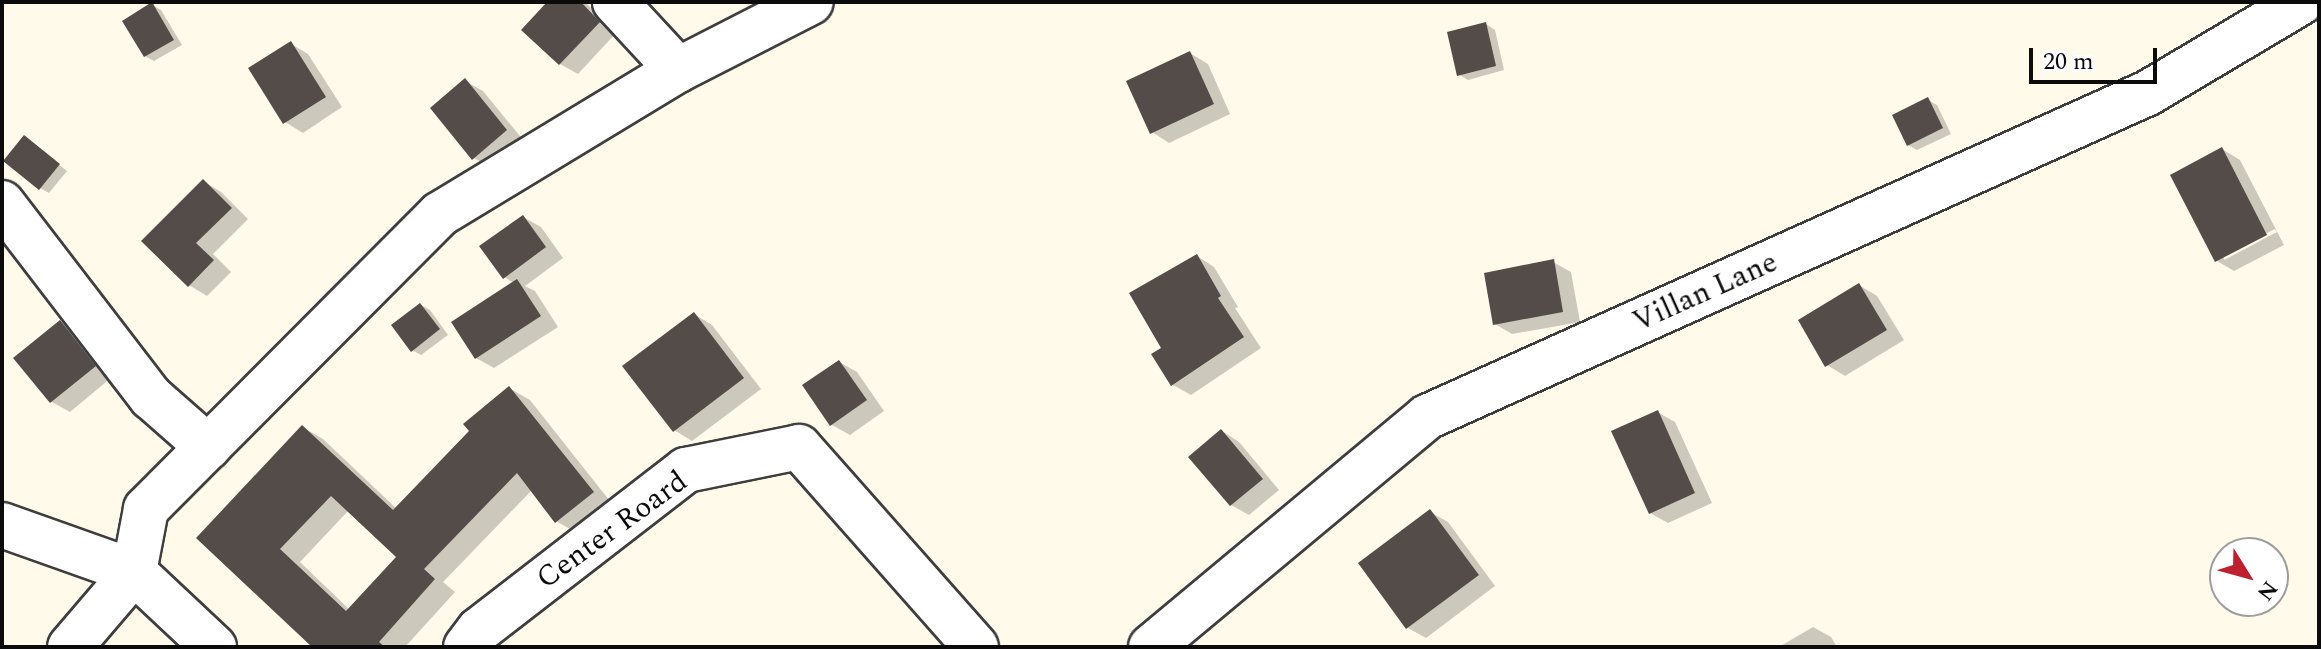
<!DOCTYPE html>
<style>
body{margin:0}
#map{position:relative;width:2321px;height:649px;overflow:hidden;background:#fffaea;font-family:Spectral,serif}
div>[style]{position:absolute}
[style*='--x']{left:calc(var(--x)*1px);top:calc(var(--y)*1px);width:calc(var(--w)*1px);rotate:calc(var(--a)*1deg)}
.shadow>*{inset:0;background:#0003}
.building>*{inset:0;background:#544c48}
.roads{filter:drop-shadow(2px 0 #3e3e3e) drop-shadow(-2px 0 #3e3e3e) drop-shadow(0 2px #3e3e3e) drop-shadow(0 -2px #3e3e3e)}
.street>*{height:44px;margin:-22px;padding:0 22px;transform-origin:22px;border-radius:22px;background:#fff}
span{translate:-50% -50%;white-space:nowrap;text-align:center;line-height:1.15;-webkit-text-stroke:8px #fff;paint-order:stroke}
.street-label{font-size:30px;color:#0b0b0b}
.frame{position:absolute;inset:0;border:4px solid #0b0b0b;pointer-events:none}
.north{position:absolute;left:2209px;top:537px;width:80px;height:80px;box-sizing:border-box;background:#fff;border:2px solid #9d9d9d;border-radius:50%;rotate:127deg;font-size:22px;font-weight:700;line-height:32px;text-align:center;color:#0b0b0b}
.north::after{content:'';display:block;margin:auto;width:28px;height:36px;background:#be202e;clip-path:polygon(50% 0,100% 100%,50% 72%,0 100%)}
.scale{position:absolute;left:2029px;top:48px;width:128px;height:36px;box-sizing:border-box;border:4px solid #0b0b0b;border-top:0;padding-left:10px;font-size:24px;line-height:28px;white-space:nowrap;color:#0b0b0b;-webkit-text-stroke:6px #fff;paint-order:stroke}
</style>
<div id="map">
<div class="shadow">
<div style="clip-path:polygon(550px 2px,585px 2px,616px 33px,578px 74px,560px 64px,524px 30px)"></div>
<div style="clip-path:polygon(152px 5px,161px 10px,182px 45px,154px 61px,145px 56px)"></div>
<div style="clip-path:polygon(1486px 24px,1495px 30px,1504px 70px,1468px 80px,1458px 74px)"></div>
<div style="clip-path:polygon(291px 44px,308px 54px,342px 107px,303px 133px,285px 122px)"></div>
<div style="clip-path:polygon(1190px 53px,1208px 64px,1230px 114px,1169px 143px,1152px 132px)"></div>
<div style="clip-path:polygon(465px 81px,483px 91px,524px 141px,491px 168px,474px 158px)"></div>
<div style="clip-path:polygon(1928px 100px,1937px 105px,1951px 134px,1917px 150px,1908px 145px)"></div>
<div style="clip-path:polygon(25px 138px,67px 171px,49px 193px,40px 188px)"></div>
<div style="clip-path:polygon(evenodd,2222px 149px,2240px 160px,2284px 245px,2234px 271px,2217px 261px,2222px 149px,2275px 229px,2277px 232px,2224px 260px,2224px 255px,2275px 229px)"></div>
<div style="clip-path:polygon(203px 181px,221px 192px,248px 219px,213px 254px,231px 272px,207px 296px,189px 285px)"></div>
<div style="clip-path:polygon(523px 217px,541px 227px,563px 258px,525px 286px,535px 291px,558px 327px,494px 368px,476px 358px,514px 283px,504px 277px)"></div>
<div style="clip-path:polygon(1197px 256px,1214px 267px,1238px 307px,1235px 308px,1261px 348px,1191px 395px,1173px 385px,1164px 348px)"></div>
<div style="clip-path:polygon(1553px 262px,1571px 272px,1580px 322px,1512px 334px,1495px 324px)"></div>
<div style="clip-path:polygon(1859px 285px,1877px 296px,1904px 340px,1845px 376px,1827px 365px)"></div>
<div style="clip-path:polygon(421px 305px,430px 310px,448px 335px,421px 355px,412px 350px)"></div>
<div style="clip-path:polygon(694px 314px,712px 325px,761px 389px,692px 441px,674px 430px)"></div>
<div style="clip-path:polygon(60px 322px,78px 333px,112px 377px,70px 412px,52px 402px,16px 358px)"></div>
<div style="clip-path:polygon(839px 362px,857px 372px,884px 411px,850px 435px,832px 425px)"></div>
<div style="clip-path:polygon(evenodd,509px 388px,530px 400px,613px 505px,577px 533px,556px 521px,532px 490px,443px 582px,455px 592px,405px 647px,318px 647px,199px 538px,302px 427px,323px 439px,397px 509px,509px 388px,349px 510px,399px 557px,350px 610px,300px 562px,349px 510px)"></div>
<div style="clip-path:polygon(1657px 412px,1675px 422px,1712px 503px,1668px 523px,1650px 513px)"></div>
<div style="clip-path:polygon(1222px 431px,1239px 442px,1279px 490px,1249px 515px,1231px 505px)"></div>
<div style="clip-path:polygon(1430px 512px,1448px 522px,1495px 586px,1426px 638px,1408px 628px)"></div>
<div style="clip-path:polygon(1813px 627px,1831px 637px,1837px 647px,1779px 647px)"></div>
</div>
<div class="building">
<div style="clip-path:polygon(152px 2px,174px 40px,144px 57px,122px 21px)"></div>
<div style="clip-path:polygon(547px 2px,581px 2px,600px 22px,559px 65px,521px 30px)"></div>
<div style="clip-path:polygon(1486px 22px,1496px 66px,1457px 76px,1447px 32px)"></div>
<div style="clip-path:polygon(291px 41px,326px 97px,283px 124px,248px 68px)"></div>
<div style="clip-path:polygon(1190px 51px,1214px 104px,1150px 134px,1126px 81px)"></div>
<div style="clip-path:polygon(465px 78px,507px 130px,472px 160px,430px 108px)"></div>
<div style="clip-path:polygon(1928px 97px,1943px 128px,1907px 146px,1892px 115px)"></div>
<div style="clip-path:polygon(24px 135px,60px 164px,39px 190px,3px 161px)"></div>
<div style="clip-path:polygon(2222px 147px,2267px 235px,2215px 262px,2170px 175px)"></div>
<div style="clip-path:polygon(203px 179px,232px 208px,196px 243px,214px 260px,188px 287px,141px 241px)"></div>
<div style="clip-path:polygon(523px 215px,546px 247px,503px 279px,479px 246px)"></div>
<div style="clip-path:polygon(1197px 254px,1221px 296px,1218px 298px,1244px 337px,1171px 386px,1151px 354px,1161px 348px,1129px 293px)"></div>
<div style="clip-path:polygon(1554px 259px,1563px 312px,1493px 325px,1484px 273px)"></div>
<div style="clip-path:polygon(517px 279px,541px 316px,475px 359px,451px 322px)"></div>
<div style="clip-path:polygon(1859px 283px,1887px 330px,1825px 367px,1798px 320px)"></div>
<div style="clip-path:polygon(420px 303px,440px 329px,411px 352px,391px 325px)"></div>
<div style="clip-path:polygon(694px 312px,744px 378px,673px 432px,622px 366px)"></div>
<div style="clip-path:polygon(60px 320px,96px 366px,50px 403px,13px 358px)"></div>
<div style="clip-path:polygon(839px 360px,867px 400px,830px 426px,802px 385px)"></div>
<div style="clip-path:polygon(evenodd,509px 386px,594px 492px,555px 523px,517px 473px,424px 569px,435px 579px,379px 642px,385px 647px,312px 647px,196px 538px,302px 425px,393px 510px,469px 431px,463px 424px,509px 386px,331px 496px,396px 557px,346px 611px,280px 549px,331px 496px)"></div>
<div style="clip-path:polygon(1658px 410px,1695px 493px,1649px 514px,1611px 431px)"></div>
<div style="clip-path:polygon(1221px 429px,1263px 479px,1230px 506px,1188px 457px)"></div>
<div style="clip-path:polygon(1430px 509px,1479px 575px,1406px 629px,1358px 563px)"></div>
</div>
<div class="roads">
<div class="street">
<div style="--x:678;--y:70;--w:149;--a:-27.1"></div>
<div style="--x:2;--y:203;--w:245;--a:52.5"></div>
<div style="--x:151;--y:397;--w:76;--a:41.3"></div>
<div style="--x:2;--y:525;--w:140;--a:19.6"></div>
<div style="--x:134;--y:572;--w:110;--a:43.2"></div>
<div style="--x:70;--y:647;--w:99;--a:-49.5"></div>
<div style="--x:134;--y:572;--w:64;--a:-79.2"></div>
<div style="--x:146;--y:509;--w:416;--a:-45.1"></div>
<div style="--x:440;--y:214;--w:278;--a:-31.2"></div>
<div style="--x:678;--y:70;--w:93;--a:-132.8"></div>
<div style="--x:466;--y:647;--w:21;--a:-53"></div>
<div style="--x:479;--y:630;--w:262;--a:-37.7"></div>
<div style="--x:686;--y:470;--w:115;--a:-11.5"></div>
<div style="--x:799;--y:447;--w:267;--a:48.5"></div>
<div style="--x:1151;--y:647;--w:359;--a:-39.8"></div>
<div style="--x:1427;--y:417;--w:790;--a:-24.2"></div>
<div style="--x:2148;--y:93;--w:178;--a:-30.7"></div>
</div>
</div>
<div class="street-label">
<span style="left:1705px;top:292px;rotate:-24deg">Villan Lane</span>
<span style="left:612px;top:530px;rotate:-36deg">Center Roard</span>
</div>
<div class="frame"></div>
<div class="north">N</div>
<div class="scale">20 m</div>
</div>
